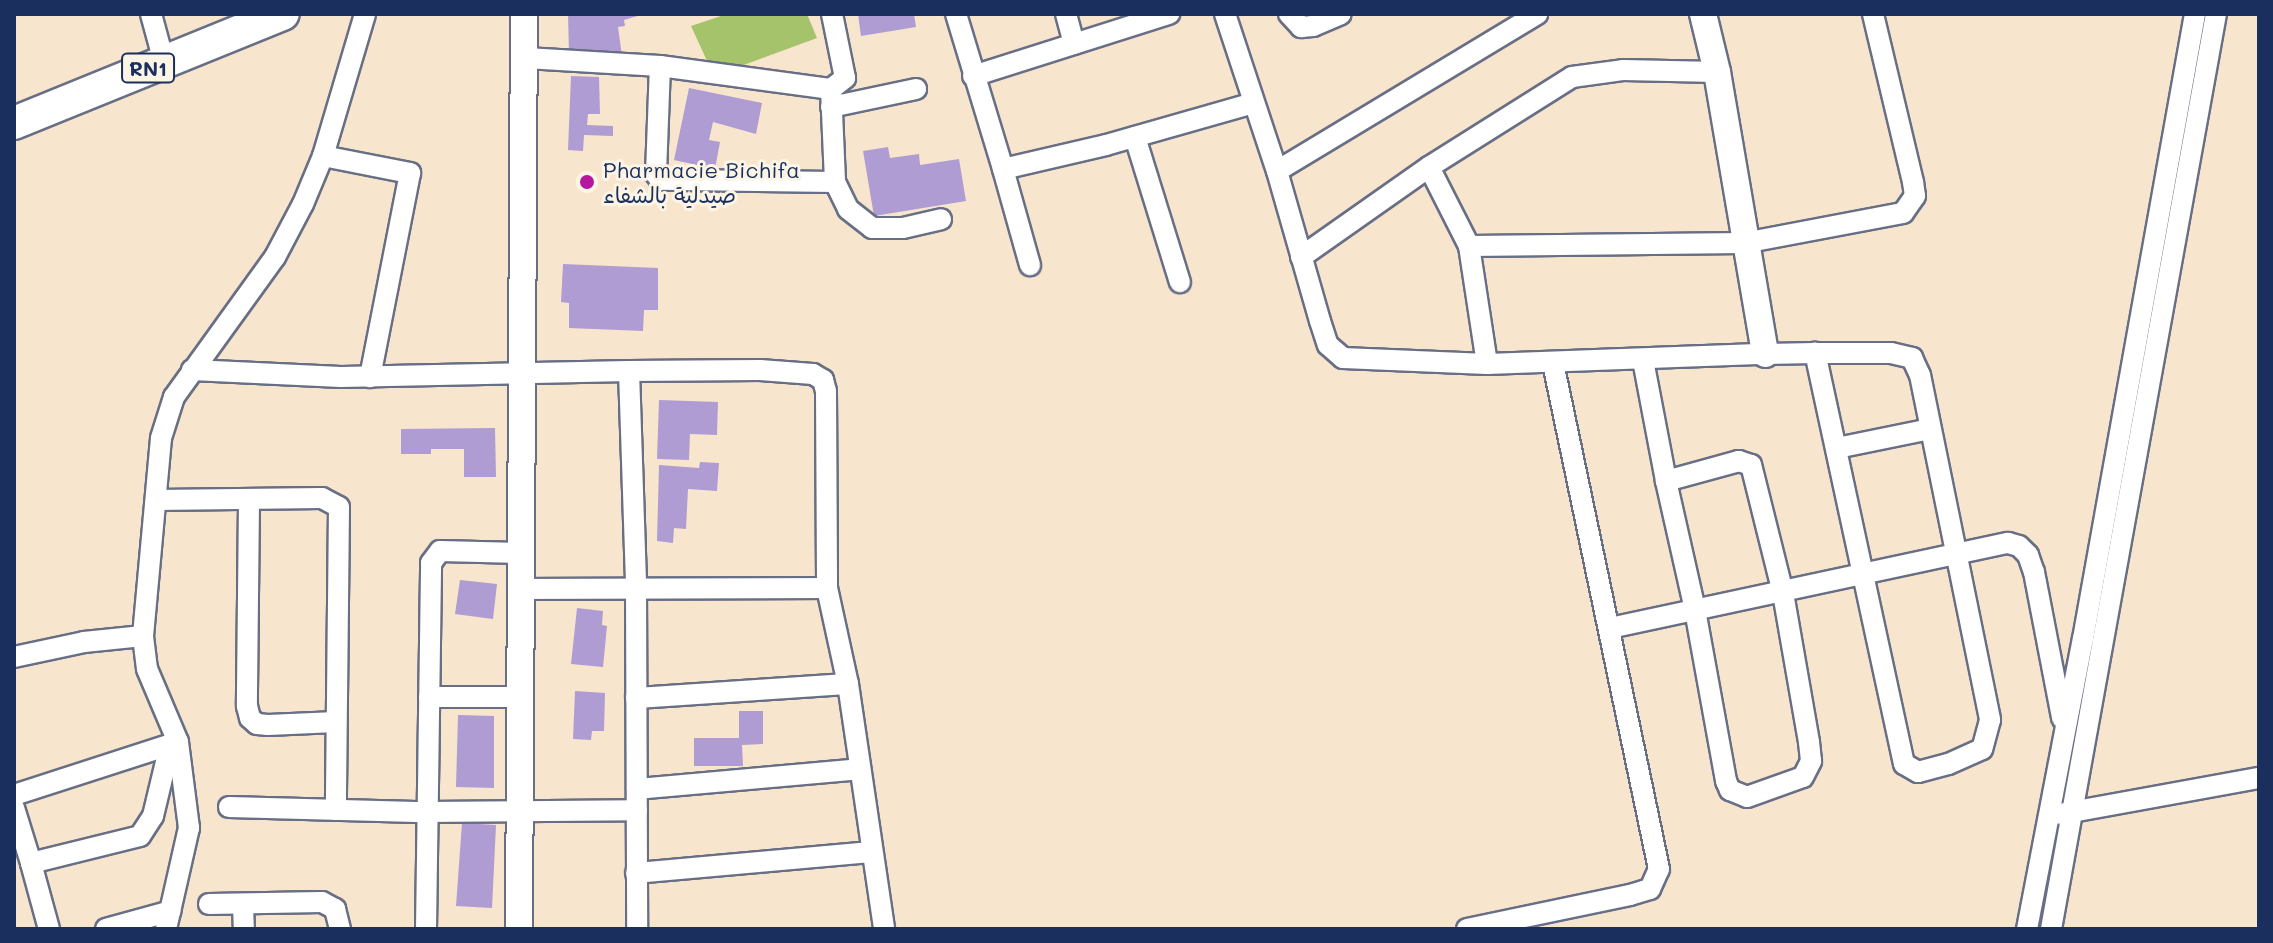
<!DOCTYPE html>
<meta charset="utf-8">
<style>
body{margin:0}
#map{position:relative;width:2273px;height:943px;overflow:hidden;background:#f8e5ce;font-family:Mali,"Playpen Sans Arabic",sans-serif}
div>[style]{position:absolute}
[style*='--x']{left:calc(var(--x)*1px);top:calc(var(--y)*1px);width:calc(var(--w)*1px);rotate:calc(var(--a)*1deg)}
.green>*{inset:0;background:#a5c36a}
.building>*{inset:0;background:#ae9cd2}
.roads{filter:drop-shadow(2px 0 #686f85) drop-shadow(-2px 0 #686f85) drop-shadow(0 2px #686f85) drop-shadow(0 -2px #686f85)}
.minor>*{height:20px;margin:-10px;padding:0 10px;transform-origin:10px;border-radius:10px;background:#fff}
.tertiary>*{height:26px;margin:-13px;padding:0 13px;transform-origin:13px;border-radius:13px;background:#fff}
.primary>*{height:32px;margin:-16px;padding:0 16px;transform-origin:16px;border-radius:16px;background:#fff}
.dots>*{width:22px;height:22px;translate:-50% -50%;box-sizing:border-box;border:4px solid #fcf5e5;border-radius:50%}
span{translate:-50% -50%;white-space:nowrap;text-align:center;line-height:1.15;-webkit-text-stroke:6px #fcf5e5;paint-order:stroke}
.shield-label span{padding:2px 6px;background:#fcf5e5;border:2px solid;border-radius:6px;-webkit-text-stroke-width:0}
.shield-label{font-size:20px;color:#1b2f5e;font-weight:700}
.poi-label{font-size:22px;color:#1b2f5e}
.left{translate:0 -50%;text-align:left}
.frame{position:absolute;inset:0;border:16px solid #1b2f5e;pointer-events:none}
</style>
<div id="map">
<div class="green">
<div style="clip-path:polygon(727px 14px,807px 14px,817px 38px,714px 76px,691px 26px)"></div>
</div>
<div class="building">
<div style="clip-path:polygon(568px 14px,641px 14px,641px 15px,624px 20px,625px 26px,618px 27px,622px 56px,569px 54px)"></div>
<div style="clip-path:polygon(858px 14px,914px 14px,916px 27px,861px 36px)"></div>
<div style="clip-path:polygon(571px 76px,599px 77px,600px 114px,588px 114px,587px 125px,613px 126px,613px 136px,584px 135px,583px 151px,568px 150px)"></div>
<div style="clip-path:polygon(689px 88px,762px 103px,756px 134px,713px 122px,709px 140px,720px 142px,715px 169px,674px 160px)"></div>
<div style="clip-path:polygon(888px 147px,890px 158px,919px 154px,920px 165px,959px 159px,966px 201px,874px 216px,863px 151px)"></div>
<div style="clip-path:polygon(563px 264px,658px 268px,658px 310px,644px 310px,643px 331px,569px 328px,569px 303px,561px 302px)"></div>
<div style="clip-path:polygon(659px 400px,718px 402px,717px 435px,690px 434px,689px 460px,657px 459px)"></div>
<div style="clip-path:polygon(495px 428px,496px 477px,464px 477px,464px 449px,431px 449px,431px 454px,401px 454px,401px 429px)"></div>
<div style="clip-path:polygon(700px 462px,719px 463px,717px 491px,688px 489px,686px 529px,674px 528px,673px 543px,657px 541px,659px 465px,699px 468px)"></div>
<div style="clip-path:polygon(460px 580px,497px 584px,493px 619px,455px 614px)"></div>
<div style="clip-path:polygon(577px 608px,603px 611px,602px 625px,607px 626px,603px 667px,571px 664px)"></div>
<div style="clip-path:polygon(575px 691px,605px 693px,604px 731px,592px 731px,591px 740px,573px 739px)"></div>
<div style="clip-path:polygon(739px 711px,763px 711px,763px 744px,742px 745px,743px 766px,694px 766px,694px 738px,739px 738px)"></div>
<div style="clip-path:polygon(458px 715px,494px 716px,494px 788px,456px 787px)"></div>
<div style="clip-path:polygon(462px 823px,496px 825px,492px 908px,456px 906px)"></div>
</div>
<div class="roads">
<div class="minor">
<div style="--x:151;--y:14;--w:50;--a:74.8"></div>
<div style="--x:956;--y:14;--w:162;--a:73.1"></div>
<div style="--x:1003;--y:169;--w:106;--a:-13.1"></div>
<div style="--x:1106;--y:145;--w:153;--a:-15.9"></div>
<div style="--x:1066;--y:14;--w:31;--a:75"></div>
<div style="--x:1225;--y:14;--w:165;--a:71.7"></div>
<div style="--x:1277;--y:171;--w:156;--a:74"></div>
<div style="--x:1320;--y:321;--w:25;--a:72"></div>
<div style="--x:1328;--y:345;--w:20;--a:41"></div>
<div style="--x:1343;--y:358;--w:144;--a:2.4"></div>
<div style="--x:1487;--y:364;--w:278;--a:-2.1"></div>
<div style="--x:1765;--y:354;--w:50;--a:-1.1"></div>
<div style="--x:1815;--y:353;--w:76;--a:0"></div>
<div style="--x:1891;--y:353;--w:22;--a:13"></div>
<div style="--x:1912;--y:358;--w:19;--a:65"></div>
<div style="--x:1920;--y:375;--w:352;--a:78.5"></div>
<div style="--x:1990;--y:720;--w:30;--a:105"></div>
<div style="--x:1982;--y:749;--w:37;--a:156"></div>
<div style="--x:1948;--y:764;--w:31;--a:165"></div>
<div style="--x:1918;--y:772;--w:16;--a:-150"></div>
<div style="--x:1904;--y:764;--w:421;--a:-102.2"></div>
<div style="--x:1289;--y:14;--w:18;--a:47"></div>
<div style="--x:1301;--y:27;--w:12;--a:-5"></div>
<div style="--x:1313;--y:26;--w:30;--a:-23"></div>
<div style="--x:526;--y:58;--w:134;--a:3.4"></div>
<div style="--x:660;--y:66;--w:173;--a:7.7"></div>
<div style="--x:831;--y:89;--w:93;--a:87.5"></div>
<div style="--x:835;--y:182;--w:175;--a:-179.3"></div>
<div style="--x:660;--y:180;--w:7;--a:-124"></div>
<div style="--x:656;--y:174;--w:108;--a:-87.9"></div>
<div style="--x:973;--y:76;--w:206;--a:-17.6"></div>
<div style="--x:831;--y:89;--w:18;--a:-38"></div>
<div style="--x:845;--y:78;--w:65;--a:-101.5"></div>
<div style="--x:831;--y:107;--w:87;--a:-12"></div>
<div style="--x:1135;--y:137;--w:152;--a:72.8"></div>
<div style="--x:323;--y:156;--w:89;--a:11.1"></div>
<div style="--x:410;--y:173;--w:208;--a:101.1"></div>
<div style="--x:1429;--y:167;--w:89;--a:63.1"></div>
<div style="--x:1469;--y:246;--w:119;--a:81.3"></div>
<div style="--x:1003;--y:169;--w:100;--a:74.3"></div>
<div style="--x:1277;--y:171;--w:304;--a:-31.1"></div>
<div style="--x:835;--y:182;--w:30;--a:64"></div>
<div style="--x:848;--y:209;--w:31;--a:38"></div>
<div style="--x:872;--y:228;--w:31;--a:0"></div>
<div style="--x:903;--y:228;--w:39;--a:-13"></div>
<div style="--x:1469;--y:246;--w:275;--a:-0.6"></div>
<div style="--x:1744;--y:243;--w:162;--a:-10.7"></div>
<div style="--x:1903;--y:213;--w:21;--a:-55"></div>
<div style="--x:1915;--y:196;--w:14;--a:-98"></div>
<div style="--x:1913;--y:182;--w:173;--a:-103.4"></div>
<div style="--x:1301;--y:257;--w:156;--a:-35.1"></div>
<div style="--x:1429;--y:167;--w:169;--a:-32.2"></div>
<div style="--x:1572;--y:77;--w:51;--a:-7.8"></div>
<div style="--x:1623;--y:70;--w:94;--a:1.2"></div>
<div style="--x:1643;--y:360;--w:123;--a:79.2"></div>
<div style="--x:1666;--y:481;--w:132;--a:77.3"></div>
<div style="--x:1695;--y:610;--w:174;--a:79.7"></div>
<div style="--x:1726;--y:781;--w:10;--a:66"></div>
<div style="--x:1730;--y:790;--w:18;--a:22"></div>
<div style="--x:1747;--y:797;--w:59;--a:-19.7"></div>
<div style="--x:1803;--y:777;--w:18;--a:-63"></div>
<div style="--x:1811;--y:761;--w:19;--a:-96"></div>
<div style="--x:1809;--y:742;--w:151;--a:-99.9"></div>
<div style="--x:1783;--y:593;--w:132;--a:-104"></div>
<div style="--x:1751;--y:465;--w:13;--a:-162"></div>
<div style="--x:1739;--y:461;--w:76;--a:164.7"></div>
<div style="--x:192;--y:370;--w:149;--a:2.7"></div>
<div style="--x:341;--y:377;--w:288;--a:-1.2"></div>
<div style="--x:629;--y:371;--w:216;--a:88.1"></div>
<div style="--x:636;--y:587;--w:342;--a:89.8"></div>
<div style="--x:629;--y:371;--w:131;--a:-0.4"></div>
<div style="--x:760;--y:370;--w:53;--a:4.3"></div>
<div style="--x:813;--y:374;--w:12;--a:31"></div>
<div style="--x:823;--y:380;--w:11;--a:75"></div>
<div style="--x:826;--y:391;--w:197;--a:89.7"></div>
<div style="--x:827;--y:588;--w:98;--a:77.7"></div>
<div style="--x:848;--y:684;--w:248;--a:81.6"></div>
<div style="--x:1837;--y:448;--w:95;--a:-11.5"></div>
<div style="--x:156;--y:500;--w:166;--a:-0.7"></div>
<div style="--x:322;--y:498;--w:19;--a:28"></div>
<div style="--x:339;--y:507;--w:303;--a:90.6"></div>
<div style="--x:249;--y:501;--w:205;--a:90.6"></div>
<div style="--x:247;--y:706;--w:12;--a:76"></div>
<div style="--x:250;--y:718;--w:9;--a:41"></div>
<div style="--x:257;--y:724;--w:11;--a:5"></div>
<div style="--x:268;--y:725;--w:68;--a:-2.5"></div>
<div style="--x:521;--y:589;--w:306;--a:-0.2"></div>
<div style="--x:1610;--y:628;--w:407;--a:-12.1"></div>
<div style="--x:2008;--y:543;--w:11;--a:15"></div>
<div style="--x:2019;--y:546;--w:13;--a:45"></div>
<div style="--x:2028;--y:555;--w:18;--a:71"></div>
<div style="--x:2034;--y:572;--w:149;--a:79.1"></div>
<div style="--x:14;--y:657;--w:72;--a:-12.1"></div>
<div style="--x:84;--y:642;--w:59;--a:-5.8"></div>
<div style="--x:429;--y:697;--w:91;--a:0"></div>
<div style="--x:636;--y:698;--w:212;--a:-3.8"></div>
<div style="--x:637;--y:789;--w:224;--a:-5.1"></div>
<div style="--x:14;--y:795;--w:172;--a:-17.9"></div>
<div style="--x:229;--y:807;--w:197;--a:1.5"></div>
<div style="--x:426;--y:812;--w:211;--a:-0.5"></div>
<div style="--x:14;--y:808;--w:58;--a:72.8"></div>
<div style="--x:2060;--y:814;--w:202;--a:-10.3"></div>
<div style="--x:636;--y:873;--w:237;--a:-5.1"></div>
<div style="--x:209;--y:904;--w:113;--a:-1"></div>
<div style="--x:322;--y:902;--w:15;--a:28"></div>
<div style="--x:335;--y:909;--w:21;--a:76"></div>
<div style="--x:243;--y:905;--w:24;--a:88"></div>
<div style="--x:49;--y:929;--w:68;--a:-105.3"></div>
<div style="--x:31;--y:863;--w:112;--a:-13.9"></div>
<div style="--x:140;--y:836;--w:24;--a:-57"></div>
<div style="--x:153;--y:816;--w:73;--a:-76.5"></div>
<div style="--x:106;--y:929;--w:67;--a:-15.5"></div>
<div style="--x:166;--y:929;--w:104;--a:-77.2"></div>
<div style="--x:189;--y:828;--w:87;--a:-97.3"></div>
<div style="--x:178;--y:742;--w:79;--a:-113"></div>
<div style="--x:147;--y:669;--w:33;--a:-97"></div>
<div style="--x:143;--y:636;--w:199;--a:-84.8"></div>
<div style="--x:161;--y:438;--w:43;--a:-72.4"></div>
<div style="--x:174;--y:397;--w:173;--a:-54.2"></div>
<div style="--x:275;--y:257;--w:60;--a:-62.2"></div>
<div style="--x:303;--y:204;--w:52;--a:-67.4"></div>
<div style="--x:323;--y:156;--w:148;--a:-73.5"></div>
<div style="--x:426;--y:929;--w:366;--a:-89.2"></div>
<div style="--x:431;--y:563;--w:15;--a:-53"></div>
<div style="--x:440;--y:551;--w:81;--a:1.4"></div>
<div style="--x:1467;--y:929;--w:167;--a:-11.8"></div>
<div style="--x:1630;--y:895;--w:21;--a:-17"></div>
<div style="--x:1650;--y:889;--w:22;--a:-66"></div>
<div style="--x:1659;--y:869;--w:517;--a:-101.83"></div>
<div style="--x:2027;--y:929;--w:295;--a:-79.1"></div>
<div style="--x:2083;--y:639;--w:635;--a:-79.84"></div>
<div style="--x:2051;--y:929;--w:930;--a:-79.78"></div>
</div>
<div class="tertiary">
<div style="--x:1703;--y:14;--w:60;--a:76.4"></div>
<div style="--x:1717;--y:72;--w:286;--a:80.3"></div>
<div style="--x:519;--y:929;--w:915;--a:-89.69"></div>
</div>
<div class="primary">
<div style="--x:14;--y:123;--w:290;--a:-22.1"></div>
</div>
</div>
<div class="dots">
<div style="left:587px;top:182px;background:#b5179e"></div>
</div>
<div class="shield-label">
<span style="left:148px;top:68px">RN1</span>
</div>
<div class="poi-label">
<span class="left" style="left:603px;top:182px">Pharmacie Bichifa<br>صيدلية بالشفاء</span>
</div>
<div class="frame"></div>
</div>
